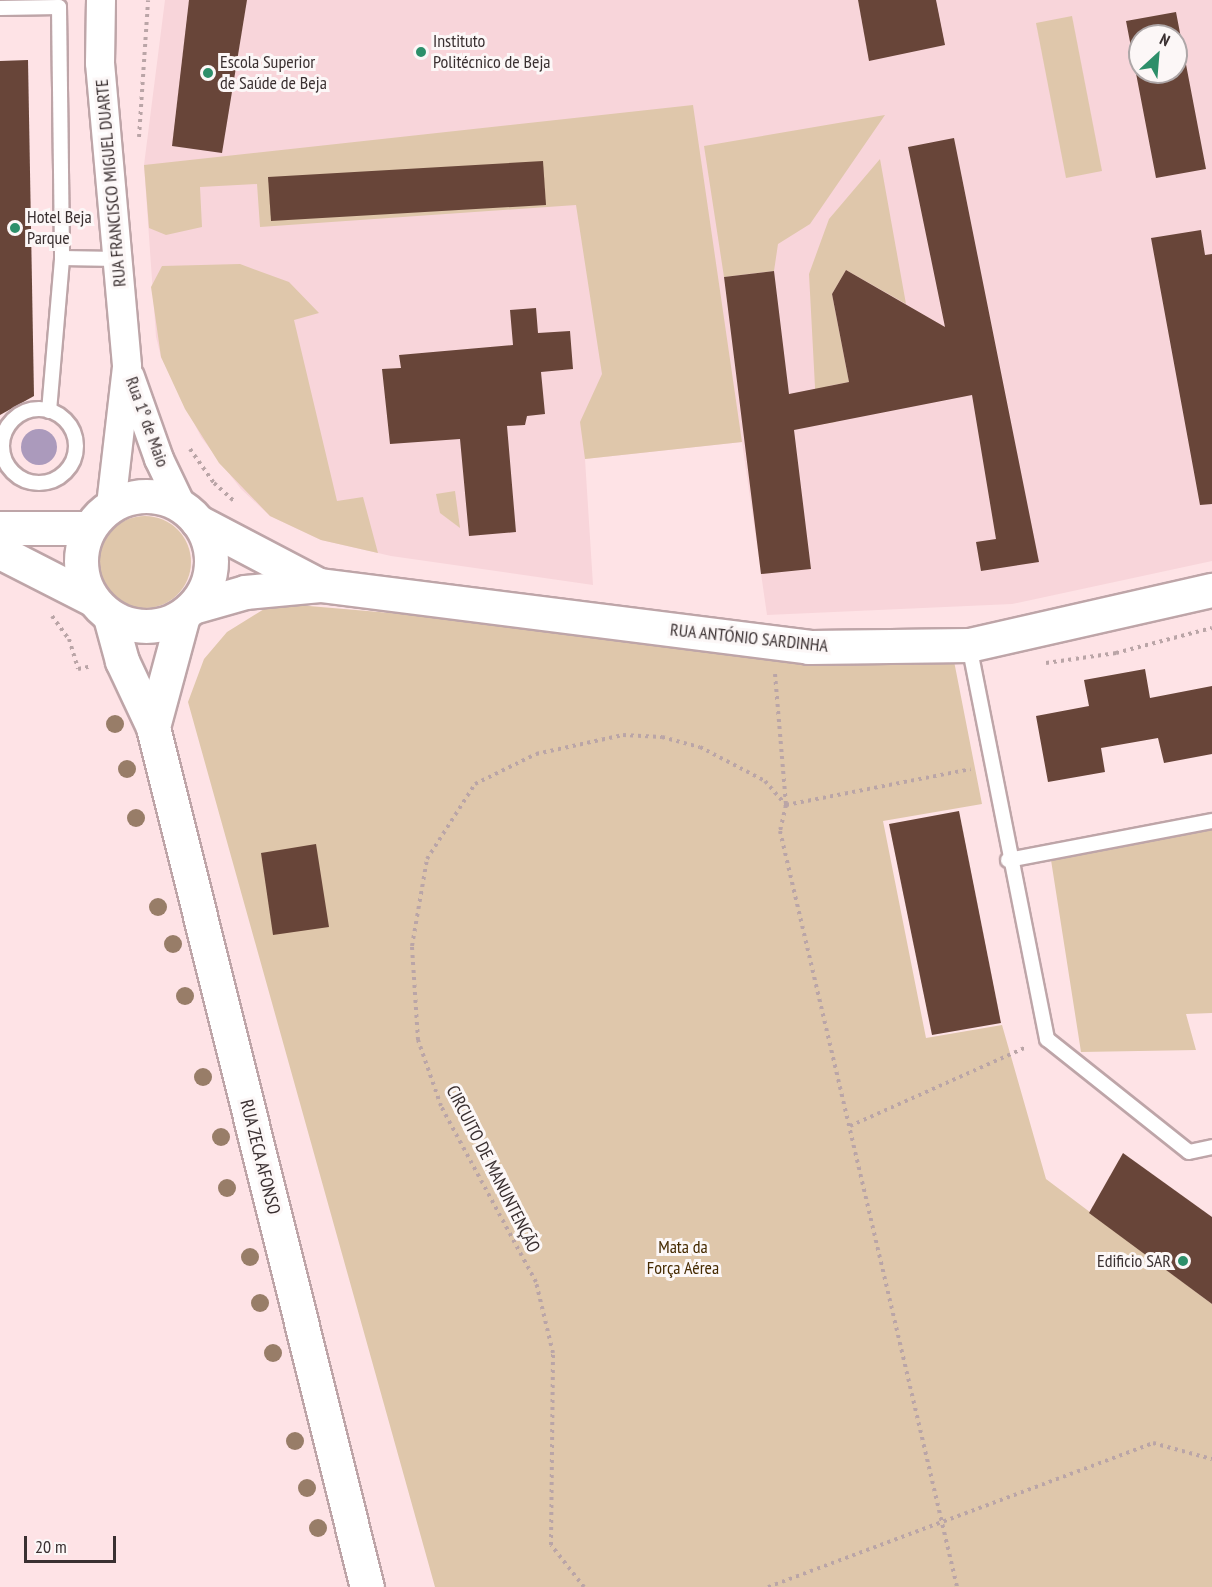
<!DOCTYPE html>
<meta charset="utf-8">
<style>
body{margin:0}
#map{position:relative;width:1212px;height:1587px;overflow:hidden;background:#fee3e6;font-family:"PT Sans Narrow",sans-serif}
div>[style]{position:absolute}
[style*='--x']{left:calc(var(--x)*1px);top:calc(var(--y)*1px);width:calc(var(--w)*1px);rotate:calc(var(--a)*1deg)}
.built>*{inset:0;background:#f8d5da}
.green>*{inset:0;background:#dfc7ab}
.round{border-radius:50%}
.water>*{inset:0;background:#ab9abc}
.building>*{inset:0;background:#684539}
.path>*{height:4px;margin-top:-2px;transform-origin:0;background:repeating-linear-gradient(90deg,#baa5a7 0 3px,transparent 0 7.5px)}
.roads{filter:drop-shadow(2px 0 #bea5a8) drop-shadow(-2px 0 #bea5a8) drop-shadow(0 2px #bea5a8) drop-shadow(0 -2px #bea5a8)}
.lane>*{height:14px;margin:-7px;padding:0 7px;transform-origin:7px;border-radius:7px;background:#fff}
.lane>.ring{margin:-7px;padding:0;box-sizing:content-box;background:none;border:14px solid #fff;border-radius:50%}
.street>*{height:28px;margin:-14px;padding:0 14px;transform-origin:14px;border-radius:14px;background:#fff}
.secondary>*{height:33px;margin:-16.5px;padding:0 16.5px;transform-origin:16.5px;border-radius:16.5px;background:#fff}
.secondary>.ring{margin:-16.5px;padding:0;box-sizing:content-box;background:none;border:33px solid #fff;border-radius:50%}
.trees>*{width:18px;height:18px;margin:-9px;border-radius:50%;background:#987d68}
.dots>*{width:16px;height:16px;translate:-50% -50%;box-sizing:border-box;border:3px solid #fcf7f7;border-radius:50%}
span{translate:-50% -50%;white-space:nowrap;text-align:center;line-height:1.15;-webkit-text-stroke:6px #fcf7f7;paint-order:stroke}
.poi-label{font-size:18px;color:#3a3031}
.left{translate:0 -50%;text-align:left}
.right{translate:-100% -50%;text-align:right}
.street-label{font-size:18px;color:#3a3031}
.park-label{font-size:18px;color:#452a01}
.north{position:absolute;left:1128px;top:24px;width:60px;height:60px;box-sizing:border-box;background:#fcf7f7;border:2px solid #aea7a8;border-radius:50%;rotate:26deg;font-size:16px;font-weight:700;line-height:24px;text-align:center;color:#3a3031}
.north::after{content:'';display:block;margin:auto;width:21px;height:27px;background:#2d8f6a;clip-path:polygon(50% 0,100% 100%,50% 72%,0 100%)}
.scale{position:absolute;left:24px;top:1536px;width:92px;height:27px;box-sizing:border-box;border:3px solid #3a3031;border-top:0;padding-left:8px;font-size:18px;line-height:21px;white-space:nowrap;color:#3a3031;-webkit-text-stroke:4px #fcf7f7;paint-order:stroke}
</style>
<div id="map">
<div class="built">
<div style="clip-path:polygon(evenodd,165px 0,1212px 0,1212px 561px,1012px 604px,767px 615px,742px 442px,585px 459px,593px 585px,391px 556px,321px 540px,270px 516px,241px 489px,201px 437px,161px 357px,156px 337px,144px 165px,165px 0,1140px 36px,1176px 36px,1176px 72px,1140px 72px,1140px 36px)"></div>
</div>
<div class="green">
<div style="clip-path:polygon(1072px 16px,1102px 171px,1066px 178px,1036px 23px)"></div>
<div style="clip-path:polygon(693px 105px,742px 442px,585px 459px,580px 422px,602px 374px,576px 205px,260px 227px,257px 184px,200px 187px,202px 227px,166px 235px,149px 228px,144px 165px)"></div>
<div style="clip-path:polygon(885px 115px,810px 224px,778px 244px,774px 271px,724px 277px,704px 146px)"></div>
<div style="clip-path:polygon(880px 159px,906px 304px,846px 270px,832px 294px,849px 382px,829px 386px,836px 422px,817px 425px,809px 274px,829px 219px)"></div>
<div style="clip-path:polygon(240px 264px,289px 282px,319px 313px,294px 320px,337px 501px,363px 497px,378px 553px,321px 540px,270px 516px,219px 463px,185px 409px,161px 357px,151px 287px,162px 266px)"></div>
<div style="clip-path:polygon(455px 491px,460px 528px,440px 513px,436px 494px)"></div>
<div class="round" style="left:99px;top:516px;width:92px;height:92px"></div>
<div style="clip-path:polygon(274px 603px,954px 661px,982px 804px,883px 821px,926px 1038px,1002px 1025px,1046px 1179px,1212px 1304px,1212px 1587px,435px 1587px,188px 702px,204px 659px,227px 632px)"></div>
<div style="clip-path:polygon(1212px 829px,1212px 1013px,1186px 1014px,1196px 1050px,1081px 1052px,1051px 860px)"></div>
</div>
<div class="water">
<div class="round" style="left:21px;top:429px;width:36px;height:36px"></div>
</div>
<div class="building">
<div style="clip-path:polygon(189px 0,247px 0,222px 153px,172px 146px)"></div>
<div style="clip-path:polygon(858px 0,936px 0,945px 45px,869px 61px)"></div>
<div style="clip-path:polygon(evenodd,1176px 12px,1206px 169px,1156px 178px,1126px 21px,1176px 12px,1140px 36px,1176px 36px,1176px 72px,1140px 72px,1140px 36px)"></div>
<div style="clip-path:polygon(28px 60px,34px 396px,0 415px,0 61px)"></div>
<div style="clip-path:polygon(954px 138px,1039px 562px,981px 571px,976px 542px,996px 539px,972px 395px,794px 430px,811px 569px,761px 574px,724px 277px,774px 271px,789px 394px,849px 382px,832px 294px,846px 270px,945px 327px,908px 147px)"></div>
<div style="clip-path:polygon(543px 161px,546px 205px,271px 221px,268px 177px)"></div>
<div style="clip-path:polygon(1201px 230px,1205px 255px,1212px 254px,1212px 504px,1200px 505px,1151px 238px)"></div>
<div style="clip-path:polygon(536px 308px,538px 333px,570px 331px,573px 369px,541px 372px,545px 414px,527px 416px,525px 425px,507px 426px,516px 532px,469px 536px,460px 439px,390px 444px,382px 369px,401px 368px,399px 355px,513px 345px,510px 310px)"></div>
<div style="clip-path:polygon(1145px 669px,1150px 698px,1212px 686px,1212px 754px,1164px 763px,1158px 738px,1101px 748px,1105px 772px,1048px 782px,1036px 716px,1089px 706px,1084px 680px)"></div>
<div style="clip-path:polygon(959px 811px,1001px 1023px,932px 1035px,889px 824px)"></div>
<div style="clip-path:polygon(316px 844px,329px 927px,273px 935px,261px 853px)"></div>
<div style="clip-path:polygon(1123px 1153px,1212px 1217px,1212px 1304px,1089px 1213px)"></div>
</div>
<div class="path">
<div style="--x:139;--y:137;--w:137;--a:-86.2"></div>
<div style="--x:190;--y:449;--w:42;--a:54.8"></div>
<div style="--x:214;--y:483;--w:28;--a:42"></div>
<div style="--x:52;--y:616;--w:29;--a:54"></div>
<div style="--x:69;--y:639;--w:31;--a:73"></div>
<div style="--x:78;--y:669;--w:14;--a:-12"></div>
<div style="--x:1046;--y:663;--w:71;--a:-8.1"></div>
<div style="--x:1116;--y:653;--w:99;--a:-14.6"></div>
<div style="--x:775;--y:674;--w:131;--a:85.2"></div>
<div style="--x:786;--y:805;--w:27;--a:103"></div>
<div style="--x:780;--y:831;--w:776;--a:76.82"></div>
<div style="--x:786;--y:805;--w:188;--a:-11"></div>
<div style="--x:850;--y:1126;--w:194;--a:-24.1"></div>
<div style="--x:584;--y:1587;--w:53;--a:-128.2"></div>
<div style="--x:551;--y:1545;--w:192;--a:-89.4"></div>
<div style="--x:553;--y:1353;--w:73;--a:-103.5"></div>
<div style="--x:536;--y:1282;--w:200;--a:-118.4"></div>
<div style="--x:441;--y:1106;--w:70;--a:-109.2"></div>
<div style="--x:418;--y:1040;--w:94;--a:-93.7"></div>
<div style="--x:412;--y:946;--w:88;--a:-80.2"></div>
<div style="--x:427;--y:859;--w:89;--a:-57.4"></div>
<div style="--x:475;--y:784;--w:68;--a:-26.2"></div>
<div style="--x:536;--y:754;--w:89;--a:-12.3"></div>
<div style="--x:623;--y:735;--w:39;--a:3"></div>
<div style="--x:662;--y:737;--w:39;--a:15"></div>
<div style="--x:700;--y:747;--w:73;--a:27.6"></div>
<div style="--x:765;--y:781;--w:32;--a:49"></div>
<div style="--x:768;--y:1587;--w:411;--a:-20.5"></div>
<div style="--x:1153;--y:1443;--w:61;--a:15.2"></div>
</div>
<div class="roads">
<div class="lane">
<div style="--x:0;--y:8;--w:59;--a:-1"></div>
<div style="--x:59;--y:7;--w:251;--a:89.3"></div>
<div style="--x:62;--y:258;--w:55;--a:1"></div>
<div class="ring" style="left:2px;top:409px;width:60px;height:60px"></div>
<div style="--x:49;--y:411;--w:154;--a:-85.1"></div>
<div style="--x:969;--y:645;--w:402;--a:78.8"></div>
<div style="--x:1047;--y:1039;--w:181;--a:38.5"></div>
<div style="--x:1189;--y:1152;--w:24;--a:-12"></div>
<div style="--x:1008;--y:860;--w:208;--a:-10.8"></div>
</div>
<div class="street">
<div style="--x:101;--y:0;--w:63;--a:90.9"></div>
<div style="--x:100;--y:63;--w:305;--a:84.9"></div>
<div style="--x:127;--y:367;--w:139;--a:96.6"></div>
<div style="--x:130;--y:377;--w:87;--a:70.5"></div>
<div style="--x:159;--y:459;--w:53;--a:64.4"></div>
</div>
<div class="secondary">
<div class="ring" style="left:81px;top:496px;width:97px;height:97px"></div>
<div style="--x:197;--y:521;--w:133;--a:27.7"></div>
<div style="--x:0;--y:528;--w:89;--a:0"></div>
<div style="--x:0;--y:552;--w:103;--a:27.1"></div>
<div style="--x:193;--y:607;--w:54;--a:-16.1"></div>
<div style="--x:245;--y:592;--w:75;--a:-5.3"></div>
<div style="--x:320;--y:585;--w:492;--a:7.2"></div>
<div style="--x:808;--y:647;--w:161;--a:-0.7"></div>
<div style="--x:969;--y:645;--w:249;--a:-12.8"></div>
<div style="--x:110;--y:617;--w:46;--a:74.7"></div>
<div style="--x:122;--y:661;--w:73;--a:64.8"></div>
<div style="--x:153;--y:727;--w:886;--a:76.03"></div>
<div style="--x:153;--y:727;--w:115;--a:-74.9"></div>
</div>
</div>
<div class="trees">
<div style="left:115px;top:724px"></div>
<div style="left:127px;top:769px"></div>
<div style="left:136px;top:818px"></div>
<div style="left:158px;top:907px"></div>
<div style="left:173px;top:944px"></div>
<div style="left:185px;top:996px"></div>
<div style="left:203px;top:1077px"></div>
<div style="left:221px;top:1137px"></div>
<div style="left:227px;top:1188px"></div>
<div style="left:250px;top:1257px"></div>
<div style="left:260px;top:1303px"></div>
<div style="left:273px;top:1353px"></div>
<div style="left:295px;top:1441px"></div>
<div style="left:307px;top:1488px"></div>
<div style="left:318px;top:1528px"></div>
</div>
<div class="dots">
<div style="left:421px;top:52px;background:#2d8f6a"></div>
<div style="left:208px;top:73px;background:#2d8f6a"></div>
<div style="left:15px;top:228px;background:#2d8f6a"></div>
<div style="left:1183px;top:1261px;background:#2d8f6a"></div>
</div>
<div class="poi-label">
<span class="left" style="left:433px;top:52px">Instituto<br>Politécnico de Beja</span>
<span class="left" style="left:220px;top:73px">Escola Superior<br>de Saúde de Beja</span>
<span class="left" style="left:27px;top:228px">Hotel Beja<br>Parque</span>
<span class="right" style="left:1171px;top:1261px">Edificio SAR</span>
</div>
<div class="street-label">
<span style="left:111px;top:183px;rotate:-95deg">RUA FRANCISCO MIGUEL DUARTE</span>
<span style="left:147px;top:422px;rotate:70deg">Rua 1º de Maio</span>
<span style="left:749px;top:638px;rotate:6deg">RUA ANTÓNIO SARDINHA</span>
<span style="left:260px;top:1157px;rotate:76deg">RUA ZECA AFONSO</span>
<span style="left:493px;top:1169px;rotate:63deg">CIRCUITO DE MANUNTENÇÃO</span>
</div>
<div class="park-label">
<span style="left:683px;top:1258px">Mata da<br>Força Aérea</span>
</div>
<div class="north">N</div>
<div class="scale">20 m</div>
</div>
